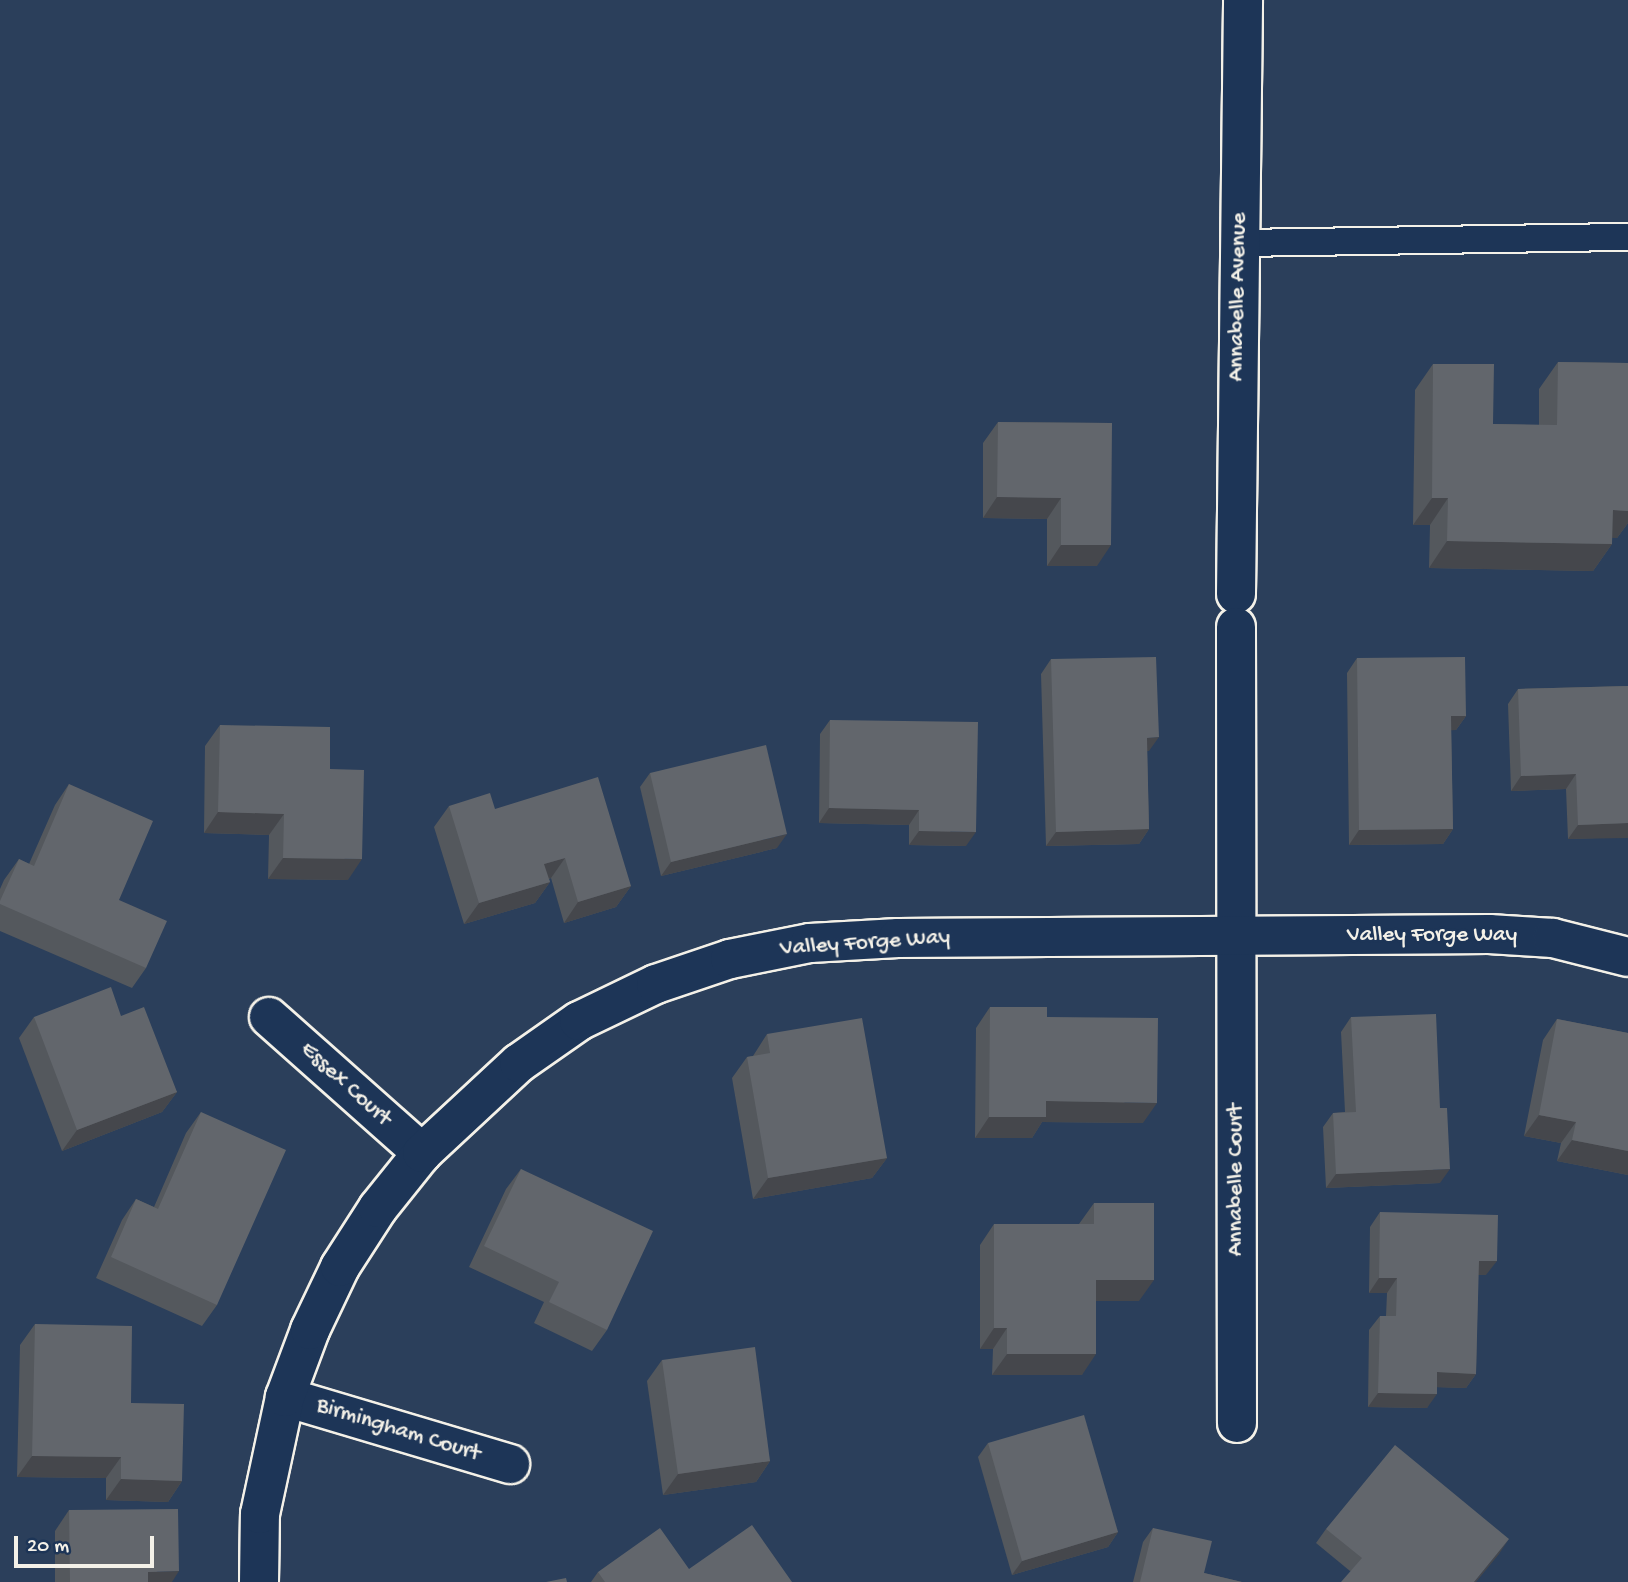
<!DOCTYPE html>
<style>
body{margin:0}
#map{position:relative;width:1628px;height:1582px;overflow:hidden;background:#2b3f5b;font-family:"Gochi Hand",sans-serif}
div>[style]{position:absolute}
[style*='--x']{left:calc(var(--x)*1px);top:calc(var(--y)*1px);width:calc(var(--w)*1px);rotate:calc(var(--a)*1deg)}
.roads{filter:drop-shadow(2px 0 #f4f1e8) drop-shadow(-2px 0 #f4f1e8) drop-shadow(0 2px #f4f1e8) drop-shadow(0 -2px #f4f1e8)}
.lane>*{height:26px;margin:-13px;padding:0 13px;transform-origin:13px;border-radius:13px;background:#1d3557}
.street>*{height:38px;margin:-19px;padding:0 19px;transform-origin:19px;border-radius:19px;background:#1d3557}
.wall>*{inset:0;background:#54585d}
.shaded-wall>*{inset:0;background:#45474c}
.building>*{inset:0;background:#62666c}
span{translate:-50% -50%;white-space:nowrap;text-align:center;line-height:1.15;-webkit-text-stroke:5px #1d3557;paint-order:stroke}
.street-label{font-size:23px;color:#f4f1e8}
.scale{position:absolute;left:14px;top:1536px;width:140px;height:32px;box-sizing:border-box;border:4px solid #f4f1e8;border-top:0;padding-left:9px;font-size:21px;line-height:24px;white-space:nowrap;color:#f4f1e8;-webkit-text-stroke:5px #1d3557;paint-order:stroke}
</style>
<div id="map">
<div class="roads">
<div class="lane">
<div style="--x:1240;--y:243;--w:388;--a:-0.9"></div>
</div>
<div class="street">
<div style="--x:1236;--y:594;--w:594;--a:-89.32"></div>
<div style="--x:1236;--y:627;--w:796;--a:89.93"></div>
<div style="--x:269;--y:1017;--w:205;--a:41.6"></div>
<div style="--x:285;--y:1397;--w:235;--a:16.6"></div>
<div style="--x:259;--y:1582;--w:68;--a:-89.2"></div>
<div style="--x:260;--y:1514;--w:120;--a:-77.9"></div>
<div style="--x:285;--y:1397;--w:72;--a:-69.5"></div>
<div style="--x:310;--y:1330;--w:70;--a:-64.5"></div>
<div style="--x:340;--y:1267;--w:70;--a:-57.2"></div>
<div style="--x:378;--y:1208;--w:70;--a:-51.3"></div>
<div style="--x:422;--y:1153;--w:132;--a:-42.9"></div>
<div style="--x:519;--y:1063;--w:73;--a:-35"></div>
<div style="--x:579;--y:1021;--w:85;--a:-25.7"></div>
<div style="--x:656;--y:984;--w:78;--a:-18.7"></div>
<div style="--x:730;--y:959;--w:82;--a:-11.3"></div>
<div style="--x:810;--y:943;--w:88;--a:-3.3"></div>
<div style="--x:898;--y:938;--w:591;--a:-0.39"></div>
<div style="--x:1489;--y:934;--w:64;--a:3.6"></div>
<div style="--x:1553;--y:938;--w:77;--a:14.2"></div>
</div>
</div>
<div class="wall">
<div style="clip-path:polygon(1558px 362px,1628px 363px,1628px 523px,1617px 538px,1612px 537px,1612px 544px,1593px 571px,1429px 568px,1430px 525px,1413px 525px,1415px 390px,1433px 364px,1493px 424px,1539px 425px,1539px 389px)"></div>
<div style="clip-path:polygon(998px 422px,1112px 423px,1097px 566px,1047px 566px,1047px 519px,983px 518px,983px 443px)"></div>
<div style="clip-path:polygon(1357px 658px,1466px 716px,1456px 730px,1451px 730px,1453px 829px,1443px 844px,1349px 845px,1347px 673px)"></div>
<div style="clip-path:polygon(1051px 659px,1149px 751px,1147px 751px,1149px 829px,1139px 844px,1046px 846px,1041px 674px)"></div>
<div style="clip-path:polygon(1628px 686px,1628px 837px,1568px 839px,1566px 789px,1511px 791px,1508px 704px,1518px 689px)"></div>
<div style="clip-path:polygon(830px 720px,966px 846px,909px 845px,909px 825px,819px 823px,820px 734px)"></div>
<div style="clip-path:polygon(220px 725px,330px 769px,348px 880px,268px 879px,269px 835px,204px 833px,205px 746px)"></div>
<div style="clip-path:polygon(650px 773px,777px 848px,661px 876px,640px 787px)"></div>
<div style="clip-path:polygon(69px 784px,119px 900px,146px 968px,132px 988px,0 931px,0 889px,4px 880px,19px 859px,29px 864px,55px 805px)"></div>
<div style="clip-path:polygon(449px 806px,495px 809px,631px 886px,616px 907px,564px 923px,551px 878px,549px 879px,550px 882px,535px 903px,464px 924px,434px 827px)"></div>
<div style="clip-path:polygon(990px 1007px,1047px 1017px,1143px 1123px,1042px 1122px,1032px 1138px,975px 1138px,976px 1028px)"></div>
<div style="clip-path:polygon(121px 1016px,177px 1092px,162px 1112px,62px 1151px,19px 1038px,34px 1017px)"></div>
<div style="clip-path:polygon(1351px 1017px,1440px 1183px,1326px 1188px,1323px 1127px,1333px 1113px,1345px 1112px,1341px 1032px)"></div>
<div style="clip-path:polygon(1557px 1019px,1628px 1033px,1628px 1175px,1557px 1161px,1561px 1143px,1524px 1136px,1543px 1040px)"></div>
<div style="clip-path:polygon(767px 1034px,887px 1158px,872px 1178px,753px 1199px,732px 1078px,747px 1057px,753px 1056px)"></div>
<div style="clip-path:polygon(201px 1112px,217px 1305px,202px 1326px,96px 1278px,122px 1220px,136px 1199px,154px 1207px,186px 1133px)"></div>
<div style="clip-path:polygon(521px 1169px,607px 1330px,592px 1351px,534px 1323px,544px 1302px,469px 1267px,506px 1189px)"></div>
<div style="clip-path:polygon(1094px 1203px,1139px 1301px,1096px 1301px,1082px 1375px,992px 1375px,993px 1349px,980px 1349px,980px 1245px,994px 1224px,1079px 1224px)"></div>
<div style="clip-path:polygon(1380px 1212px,1486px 1275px,1478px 1275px,1476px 1374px,1466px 1388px,1437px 1387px,1427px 1408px,1368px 1407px,1369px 1330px,1380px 1316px,1386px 1316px,1387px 1293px,1369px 1293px,1370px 1227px)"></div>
<div style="clip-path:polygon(35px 1324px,131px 1403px,182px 1481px,168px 1502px,106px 1500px,106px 1478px,17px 1477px,20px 1345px)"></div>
<div style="clip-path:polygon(662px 1360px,770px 1461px,756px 1482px,663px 1495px,647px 1381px)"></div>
<div style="clip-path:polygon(988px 1443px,1118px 1532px,1108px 1547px,1012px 1575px,978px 1457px)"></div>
<div style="clip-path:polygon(69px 1510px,172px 1582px,55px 1582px,55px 1531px)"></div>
<div style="clip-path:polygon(1153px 1528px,1204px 1573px,1242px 1582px,1133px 1582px,1143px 1542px)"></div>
<div style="clip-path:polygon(1326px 1529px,1499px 1554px,1350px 1571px,1316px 1543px)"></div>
<div style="clip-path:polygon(689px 1569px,792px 1582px,591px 1582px,598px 1572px)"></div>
</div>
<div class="shaded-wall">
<div style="clip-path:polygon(997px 497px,1061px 498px,1047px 519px,983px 518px)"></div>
<div style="clip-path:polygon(1432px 498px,1448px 498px,1430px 525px,1413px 525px)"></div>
<div style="clip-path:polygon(1613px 510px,1628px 511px,1628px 523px,1617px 538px,1594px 537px)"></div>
<div style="clip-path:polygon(1447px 541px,1612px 544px,1593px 571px,1429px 568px)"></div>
<div style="clip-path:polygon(1061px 545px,1111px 545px,1097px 566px,1047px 566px)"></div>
<div style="clip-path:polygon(1451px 716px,1466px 716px,1456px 730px,1441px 731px)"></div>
<div style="clip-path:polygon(1159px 737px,1149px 751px,1137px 752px,1147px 738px)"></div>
<div style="clip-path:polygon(1576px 774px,1566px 789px,1511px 791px,1521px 776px)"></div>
<div style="clip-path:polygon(829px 808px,919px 810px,909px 825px,819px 823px)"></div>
<div style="clip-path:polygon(218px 812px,284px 814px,269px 835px,204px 833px)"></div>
<div style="clip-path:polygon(1628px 823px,1628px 838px,1568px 839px,1578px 825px)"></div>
<div style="clip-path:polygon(1149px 829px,1139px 844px,1046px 846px,1056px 832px)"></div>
<div style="clip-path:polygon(1453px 829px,1443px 844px,1349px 845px,1359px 830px)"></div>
<div style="clip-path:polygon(919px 831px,976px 832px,966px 846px,909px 845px)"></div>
<div style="clip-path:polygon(787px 834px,777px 848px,661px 876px,671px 862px)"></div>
<div style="clip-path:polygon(283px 858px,362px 859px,348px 880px,268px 879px)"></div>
<div style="clip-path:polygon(565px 858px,551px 878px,530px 885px,544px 864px)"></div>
<div style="clip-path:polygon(550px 882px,535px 903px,464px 924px,479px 903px)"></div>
<div style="clip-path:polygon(631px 886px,616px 907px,564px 923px,578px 902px)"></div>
<div style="clip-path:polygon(177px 1092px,162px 1112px,62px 1151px,77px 1130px)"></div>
<div style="clip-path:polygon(1046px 1101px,1157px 1103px,1143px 1123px,1042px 1122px,1032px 1138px,975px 1138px,989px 1117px)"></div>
<div style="clip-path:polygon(1539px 1115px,1576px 1122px,1561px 1143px,1524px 1136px)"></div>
<div style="clip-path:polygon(1572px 1140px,1628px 1151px,1628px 1175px,1557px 1161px)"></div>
<div style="clip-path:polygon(887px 1158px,872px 1178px,753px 1199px,768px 1178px)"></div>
<div style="clip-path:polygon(1450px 1169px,1440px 1183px,1326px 1188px,1336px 1174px)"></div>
<div style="clip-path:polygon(1479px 1261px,1497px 1261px,1486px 1275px,1469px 1275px)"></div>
<div style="clip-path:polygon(1379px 1278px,1397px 1278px,1387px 1293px,1369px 1293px)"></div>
<div style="clip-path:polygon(1096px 1280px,1154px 1280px,1139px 1301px,1082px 1301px)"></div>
<div style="clip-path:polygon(994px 1328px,1007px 1328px,993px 1349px,980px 1349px)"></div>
<div style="clip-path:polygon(1007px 1354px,1096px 1354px,1082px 1375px,992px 1375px)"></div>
<div style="clip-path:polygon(1437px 1372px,1476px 1374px,1466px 1388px,1427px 1387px)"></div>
<div style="clip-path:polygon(1378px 1393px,1437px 1394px,1427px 1408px,1368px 1407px)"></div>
<div style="clip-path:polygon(32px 1456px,121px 1457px,106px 1478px,17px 1477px)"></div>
<div style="clip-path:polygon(770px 1461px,756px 1482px,663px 1495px,678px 1474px)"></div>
<div style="clip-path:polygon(121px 1479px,182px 1481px,168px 1502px,106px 1500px)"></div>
<div style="clip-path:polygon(1118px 1532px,1108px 1547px,1012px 1575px,1022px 1561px)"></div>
<div style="clip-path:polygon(1509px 1539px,1499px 1554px,1476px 1582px,1474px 1582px)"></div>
<div style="clip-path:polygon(179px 1571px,172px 1582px,141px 1582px,148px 1572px)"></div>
</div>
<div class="building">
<div style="clip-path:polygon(1558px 362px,1628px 363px,1628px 511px,1613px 510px,1612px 544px,1447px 541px,1448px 498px,1432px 498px,1433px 364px,1494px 364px,1493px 424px,1557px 425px)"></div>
<div style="clip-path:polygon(998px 422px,1112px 423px,1111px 545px,1061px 545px,1061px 498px,997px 497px)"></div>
<div style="clip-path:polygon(1156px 657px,1159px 737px,1147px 738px,1149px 829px,1056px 832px,1051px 659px)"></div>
<div style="clip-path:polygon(1465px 657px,1466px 716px,1451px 716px,1453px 829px,1359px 830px,1357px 658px)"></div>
<div style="clip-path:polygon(1628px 686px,1628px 823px,1578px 825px,1576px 774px,1521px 776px,1518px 689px)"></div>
<div style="clip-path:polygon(830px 720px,978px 722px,976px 832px,919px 831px,919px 810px,829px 808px)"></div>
<div style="clip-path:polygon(220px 725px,330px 727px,330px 769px,364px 770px,362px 859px,283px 858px,284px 814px,218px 812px)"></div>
<div style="clip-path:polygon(766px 745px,787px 834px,671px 862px,650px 773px)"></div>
<div style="clip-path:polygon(598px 777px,631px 886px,578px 902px,565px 858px,544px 864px,550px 882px,479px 903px,449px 806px,490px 793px,495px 809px)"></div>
<div style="clip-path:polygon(69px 784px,153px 821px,119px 900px,167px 921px,146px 968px,0 904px,0 901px,19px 859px,34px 866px)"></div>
<div style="clip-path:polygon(111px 987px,121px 1016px,144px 1007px,177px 1092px,77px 1130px,34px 1017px)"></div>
<div style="clip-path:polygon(990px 1007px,1047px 1007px,1047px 1017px,1158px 1018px,1157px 1103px,1046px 1101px,1046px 1117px,989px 1117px)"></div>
<div style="clip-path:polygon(1436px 1014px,1440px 1108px,1447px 1108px,1450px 1169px,1336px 1174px,1333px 1113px,1356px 1112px,1351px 1017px)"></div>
<div style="clip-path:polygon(862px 1018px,887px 1158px,768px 1178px,747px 1057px,770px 1053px,767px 1034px)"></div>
<div style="clip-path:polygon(1557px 1019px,1628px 1033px,1628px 1151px,1572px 1140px,1576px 1122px,1539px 1115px)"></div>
<div style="clip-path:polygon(201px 1112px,286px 1150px,217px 1305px,111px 1257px,136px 1199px,158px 1209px)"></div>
<div style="clip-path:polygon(521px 1169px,653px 1231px,607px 1330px,549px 1302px,559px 1282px,484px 1246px)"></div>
<div style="clip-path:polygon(1094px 1203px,1154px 1203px,1154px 1280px,1096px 1280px,1096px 1354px,1007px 1354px,1007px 1328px,994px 1328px,994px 1224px,1094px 1224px)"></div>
<div style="clip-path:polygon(1380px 1212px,1498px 1215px,1497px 1261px,1479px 1261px,1476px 1374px,1437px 1372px,1437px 1394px,1378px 1393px,1380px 1316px,1396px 1316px,1397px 1278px,1379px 1278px)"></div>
<div style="clip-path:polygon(35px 1324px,132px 1326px,131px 1403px,184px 1404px,182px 1481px,121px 1479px,121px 1457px,32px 1456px)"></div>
<div style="clip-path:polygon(755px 1347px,770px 1461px,678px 1474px,662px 1360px)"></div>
<div style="clip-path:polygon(1084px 1415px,1118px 1532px,1022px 1561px,988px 1443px)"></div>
<div style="clip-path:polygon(1395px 1445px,1509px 1539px,1474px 1582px,1341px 1582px,1362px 1558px,1326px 1529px)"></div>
<div style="clip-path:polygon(178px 1509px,179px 1571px,148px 1572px,148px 1582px,70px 1582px,69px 1510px)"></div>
<div style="clip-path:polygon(752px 1525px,792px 1582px,605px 1582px,598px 1572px,660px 1528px,689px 1569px)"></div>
<div style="clip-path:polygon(1153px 1528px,1212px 1541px,1204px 1573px,1242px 1582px,1140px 1582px)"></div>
<div style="clip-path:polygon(566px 1578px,567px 1582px,546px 1582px)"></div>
</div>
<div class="street-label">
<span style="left:1239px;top:297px;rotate:-89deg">Annabelle Avenue</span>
<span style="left:1432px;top:936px">Valley Forge Way</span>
<span style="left:865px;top:944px;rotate:-4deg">Valley Forge Way</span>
<span style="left:345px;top:1085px;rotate:42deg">Essex Court</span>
<span style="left:1237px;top:1180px;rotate:-90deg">Annabelle Court</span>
<span style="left:398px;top:1431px;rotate:17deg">Birmingham Court</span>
</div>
<div class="scale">20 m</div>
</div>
